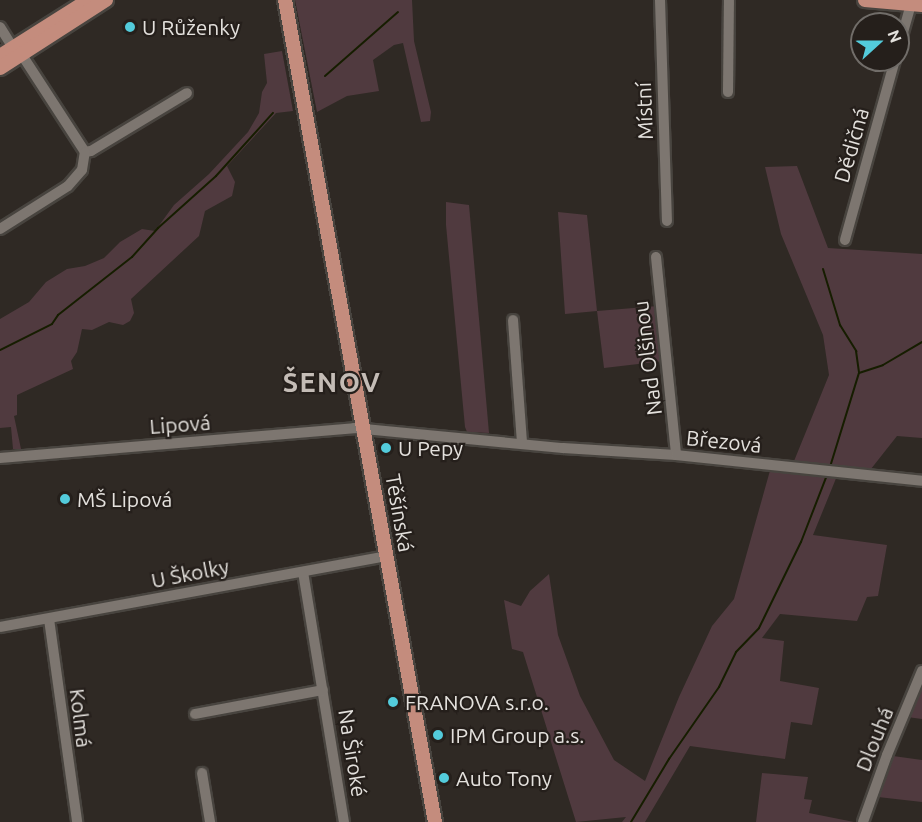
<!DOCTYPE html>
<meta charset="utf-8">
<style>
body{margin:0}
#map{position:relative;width:922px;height:822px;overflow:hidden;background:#2f2924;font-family:Ubuntu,sans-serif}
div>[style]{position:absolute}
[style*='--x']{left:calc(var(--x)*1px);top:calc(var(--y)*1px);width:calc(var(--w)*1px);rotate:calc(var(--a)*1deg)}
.green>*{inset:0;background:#503a3f}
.stream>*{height:2px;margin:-1px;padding:0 1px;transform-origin:1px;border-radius:1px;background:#161d00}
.roads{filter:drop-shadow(2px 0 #48443f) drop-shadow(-2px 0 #48443f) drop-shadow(0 2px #48443f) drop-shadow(0 -2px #48443f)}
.minor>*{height:10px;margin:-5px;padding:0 5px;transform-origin:5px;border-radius:5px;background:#7d7670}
.major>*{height:14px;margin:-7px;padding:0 7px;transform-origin:7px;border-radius:7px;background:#c48c7d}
.dots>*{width:16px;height:16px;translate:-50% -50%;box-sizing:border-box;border:3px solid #251f1b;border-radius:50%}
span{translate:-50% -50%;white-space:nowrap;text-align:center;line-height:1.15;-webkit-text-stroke:4.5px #251f1b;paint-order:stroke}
.poi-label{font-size:21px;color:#e4e1dd}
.left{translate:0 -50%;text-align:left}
.street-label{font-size:21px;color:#e4e1dd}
.district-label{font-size:27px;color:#c4bcb6;font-weight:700;letter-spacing:1.5px}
.north{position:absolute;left:850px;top:12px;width:60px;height:60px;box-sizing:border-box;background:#251f1b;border:2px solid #716d69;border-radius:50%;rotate:69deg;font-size:16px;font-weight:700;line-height:24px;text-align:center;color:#e4e1dd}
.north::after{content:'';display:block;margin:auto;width:21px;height:27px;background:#53cbdb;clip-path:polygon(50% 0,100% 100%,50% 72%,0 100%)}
</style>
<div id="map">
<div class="green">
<div style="clip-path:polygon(295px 0,412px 0,414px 41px,431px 112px,430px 121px,421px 122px,403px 43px,394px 45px,373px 60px,379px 91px,347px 96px,317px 112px)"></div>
<div style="clip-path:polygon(282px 51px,293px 111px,276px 113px,227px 166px,235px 182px,232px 196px,205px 211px,199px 236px,131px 299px,134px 313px,130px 321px,123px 325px,109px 322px,92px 330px,82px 329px,77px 352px,71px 361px,73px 369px,17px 395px,17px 415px,14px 416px,21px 449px,13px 449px,11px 427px,0 428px,0 319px,29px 302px,46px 282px,67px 269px,85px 266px,104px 258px,120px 242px,142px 229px,155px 231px,174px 205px,209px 174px,248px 132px,259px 113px,262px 92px,267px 83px,264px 54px)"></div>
<div style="clip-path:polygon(797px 166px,828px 248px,922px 254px,922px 438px,897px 436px,867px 474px,792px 466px,829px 375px,823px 335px,781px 234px,765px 167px)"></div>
<div style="clip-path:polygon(446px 202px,469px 205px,489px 433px,467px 432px,465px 427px,446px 225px)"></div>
<div style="clip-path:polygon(558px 212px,587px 215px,597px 311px,658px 306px,664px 361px,604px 368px,597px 311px,565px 314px)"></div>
<div style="clip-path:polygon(771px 467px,837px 476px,813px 535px,887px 545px,878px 596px,867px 597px,857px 621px,780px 614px,762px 638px,784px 641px,780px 681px,819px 688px,812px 725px,791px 722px,785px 759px,690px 746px,645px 822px,622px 822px,626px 817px,576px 822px,523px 652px,512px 649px,504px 600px,521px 606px,530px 591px,549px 574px,558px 635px,580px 696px,614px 760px,645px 781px,679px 697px,712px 626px,734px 599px)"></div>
<div style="clip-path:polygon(922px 679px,922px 719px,907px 717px)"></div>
<div style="clip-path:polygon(893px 756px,922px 760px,922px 802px,878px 797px)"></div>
<div style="clip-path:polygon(762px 773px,808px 777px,804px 799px,812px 800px,809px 813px,854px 822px,756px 822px)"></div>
</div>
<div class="stream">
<div style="--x:325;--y:76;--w:97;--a:-41.2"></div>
<div style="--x:823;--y:269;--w:59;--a:73.1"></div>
<div style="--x:840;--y:325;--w:31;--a:58"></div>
<div style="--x:856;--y:351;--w:21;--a:82"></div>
<div style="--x:0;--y:350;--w:58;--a:-26.6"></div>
<div style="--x:52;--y:324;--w:11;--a:-56"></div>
<div style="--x:58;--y:315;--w:94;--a:-38.1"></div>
<div style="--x:132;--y:257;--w:39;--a:-48"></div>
<div style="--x:158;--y:228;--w:78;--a:-41.9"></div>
<div style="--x:216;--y:176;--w:85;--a:-47.9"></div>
<div style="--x:830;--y:467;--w:98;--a:-72.9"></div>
<div style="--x:859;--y:373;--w:25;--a:-18"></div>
<div style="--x:883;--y:365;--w:45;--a:-30.5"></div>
<div style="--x:631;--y:822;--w:74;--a:-58.9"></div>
<div style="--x:669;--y:759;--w:88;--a:-55.2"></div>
<div style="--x:719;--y:687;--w:39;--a:-64"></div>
<div style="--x:736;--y:652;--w:33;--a:-46"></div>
<div style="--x:759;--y:628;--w:96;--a:-64"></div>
<div style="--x:801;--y:542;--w:72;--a:-68.8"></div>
</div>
<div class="roads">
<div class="minor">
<div style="--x:660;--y:0;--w:221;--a:88.2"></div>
<div style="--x:0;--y:27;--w:25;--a:58"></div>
<div style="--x:13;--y:48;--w:11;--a:38"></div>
<div style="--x:22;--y:55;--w:116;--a:57"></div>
<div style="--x:85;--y:152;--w:6;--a:-9"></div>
<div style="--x:91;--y:151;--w:112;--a:-31.1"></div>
<div style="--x:898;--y:50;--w:48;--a:-74.2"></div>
<div style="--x:728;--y:92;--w:92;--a:-89.4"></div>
<div style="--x:0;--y:229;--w:80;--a:-32.3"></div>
<div style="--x:68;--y:186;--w:21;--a:-49"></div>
<div style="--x:82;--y:170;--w:18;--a:-81"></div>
<div style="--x:845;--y:240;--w:187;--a:-74.5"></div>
<div style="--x:656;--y:257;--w:199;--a:84.2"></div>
<div style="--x:513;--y:320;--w:124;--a:85.8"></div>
<div style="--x:0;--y:458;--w:355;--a:-4.8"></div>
<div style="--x:354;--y:428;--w:210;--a:5.5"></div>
<div style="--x:563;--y:448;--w:113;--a:3.5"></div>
<div style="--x:676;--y:455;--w:247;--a:6"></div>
<div style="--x:303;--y:572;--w:253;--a:80.7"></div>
<div style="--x:49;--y:619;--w:205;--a:82.1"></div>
<div style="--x:0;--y:627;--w:392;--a:-10.4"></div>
<div style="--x:195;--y:714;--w:130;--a:-10.6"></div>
<div style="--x:202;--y:773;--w:50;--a:80.7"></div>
<div style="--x:863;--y:822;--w:71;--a:-70.3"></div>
<div style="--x:887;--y:755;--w:91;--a:-67.4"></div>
</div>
<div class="major">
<div style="--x:285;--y:0;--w:836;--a:79.66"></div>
<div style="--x:865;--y:0;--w:57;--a:5"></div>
<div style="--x:0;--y:56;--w:103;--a:-32.3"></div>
<div style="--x:0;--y:68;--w:126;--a:-32.7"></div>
</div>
</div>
<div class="dots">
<div style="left:130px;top:27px;background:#53cbdb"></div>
<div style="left:386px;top:448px;background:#53cbdb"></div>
<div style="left:65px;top:499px;background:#53cbdb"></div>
<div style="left:393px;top:702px;background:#53cbdb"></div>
<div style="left:438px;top:735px;background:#53cbdb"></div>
<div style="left:444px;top:778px;background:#53cbdb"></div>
</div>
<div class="poi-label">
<span class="left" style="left:142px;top:27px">U Růženky</span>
<span class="left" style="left:398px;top:448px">U Pepy</span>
<span class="left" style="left:77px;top:499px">MŠ Lipová</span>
<span class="left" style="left:405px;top:702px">FRANOVA s.r.o.</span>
<span class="left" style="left:450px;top:735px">IPM Group a.s.</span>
<span class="left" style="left:456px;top:778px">Auto Tony</span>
</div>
<div class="street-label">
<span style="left:644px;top:111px;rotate:-92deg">Místní</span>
<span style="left:851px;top:145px;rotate:-74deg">Dědičná</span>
<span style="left:647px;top:358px;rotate:-97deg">Nad Olšinou</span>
<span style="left:180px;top:424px;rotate:-4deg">Lipová</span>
<span style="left:724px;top:441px;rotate:6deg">Březová</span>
<span style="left:400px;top:513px;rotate:80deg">Těšínská</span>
<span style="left:190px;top:573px;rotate:-11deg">U Školky</span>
<span style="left:81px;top:718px;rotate:83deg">Kolmá</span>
<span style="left:874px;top:739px;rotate:-68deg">Dlouhá</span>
<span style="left:353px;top:753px;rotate:81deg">Na Široké</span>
</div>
<div class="district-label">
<span style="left:332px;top:383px">ŠENOV</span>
</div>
<div class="north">N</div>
</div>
